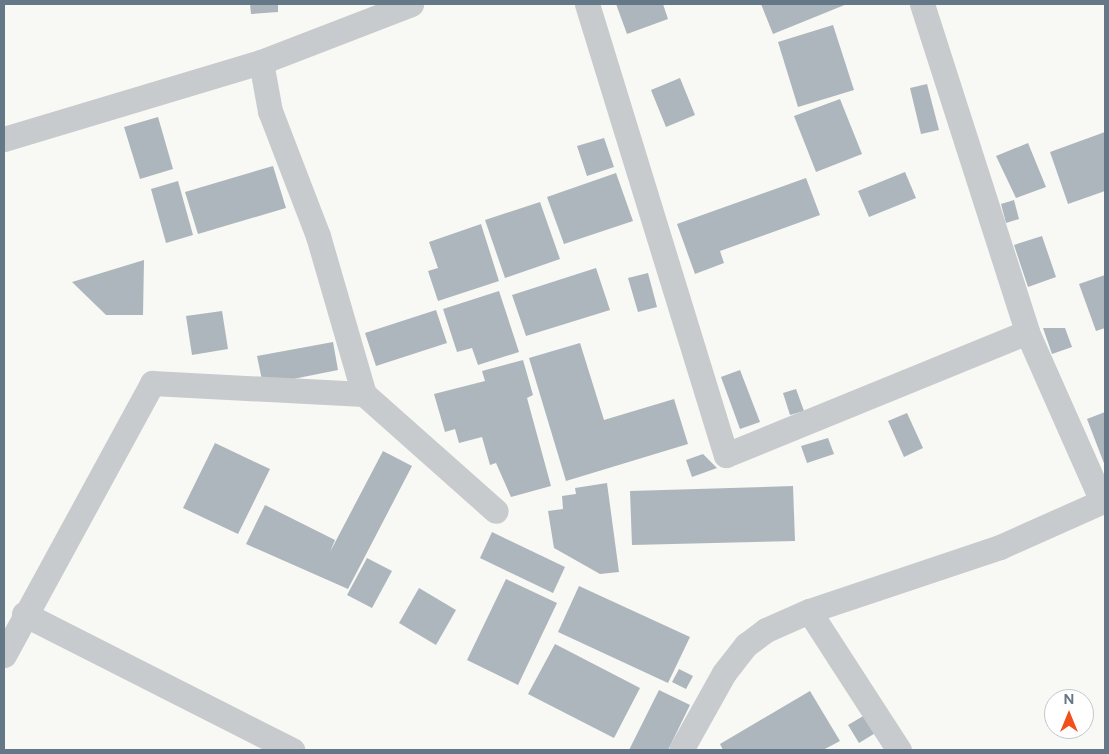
<!DOCTYPE html>
<style>
body{margin:0}
#map{position:relative;width:1109px;height:754px;overflow:hidden;background:#f8f8f4;font-family:Figtree,sans-serif}
div>[style]{position:absolute}
[style*='--x']{left:calc(var(--x)*1px);top:calc(var(--y)*1px);width:calc(var(--w)*1px);rotate:calc(var(--a)*1deg)}
.building>*{inset:0;background:#adb6bc}
.street>*{height:25px;margin:-12.5px;padding:0 12.5px;transform-origin:12.5px;border-radius:12.5px;background:#c7cbce}
span{translate:-50% -50%;white-space:nowrap;text-align:center;line-height:1.15;-webkit-text-stroke:5px #fff;paint-order:stroke}
.frame{position:absolute;inset:0;border:5px solid #647888;pointer-events:none}
.north{position:absolute;left:1044px;top:689px;width:50px;height:50px;box-sizing:border-box;background:#fff;border:1px solid #c1c9cf;border-radius:50%;rotate:0deg;font-size:14px;font-weight:700;line-height:20px;text-align:center;color:#647888}
.north::after{content:'';display:block;margin:auto;width:18px;height:22px;background:#f2501b;clip-path:polygon(50% 0,100% 100%,50% 72%,0 100%)}
</style>
<div id="map">
<div class="building">
<div style="clip-path:polygon(250px 4px,278px 4px,278px 12px,251px 14px)"></div>
<div style="clip-path:polygon(616px 4px,663px 4px,668px 19px,627px 34px)"></div>
<div style="clip-path:polygon(761px 4px,847px 4px,773px 34px)"></div>
<div style="clip-path:polygon(833px 25px,854px 90px,798px 107px,778px 42px)"></div>
<div style="clip-path:polygon(680px 78px,695px 115px,666px 127px,651px 90px)"></div>
<div style="clip-path:polygon(927px 84px,939px 130px,921px 134px,910px 88px)"></div>
<div style="clip-path:polygon(840px 99px,862px 154px,816px 172px,794px 116px)"></div>
<div style="clip-path:polygon(158px 117px,173px 169px,140px 179px,124px 127px)"></div>
<div style="clip-path:polygon(1105px 132px,1105px 191px,1068px 204px,1050px 152px)"></div>
<div style="clip-path:polygon(604px 138px,614px 167px,587px 176px,577px 146px)"></div>
<div style="clip-path:polygon(1028px 143px,1046px 187px,1016px 198px,996px 156px)"></div>
<div style="clip-path:polygon(273px 166px,286px 208px,198px 234px,185px 192px)"></div>
<div style="clip-path:polygon(905px 172px,916px 198px,869px 217px,858px 191px)"></div>
<div style="clip-path:polygon(616px 173px,633px 221px,564px 244px,547px 197px)"></div>
<div style="clip-path:polygon(806px 178px,820px 215px,720px 251px,724px 263px,695px 274px,677px 224px)"></div>
<div style="clip-path:polygon(178px 181px,193px 235px,166px 243px,151px 189px)"></div>
<div style="clip-path:polygon(1014px 200px,1019px 219px,1006px 223px,1001px 204px)"></div>
<div style="clip-path:polygon(540px 202px,560px 259px,505px 278px,485px 220px)"></div>
<div style="clip-path:polygon(481px 224px,499px 281px,438px 301px,428px 271px,438px 268px,429px 242px)"></div>
<div style="clip-path:polygon(1042px 236px,1056px 277px,1028px 287px,1014px 245px)"></div>
<div style="clip-path:polygon(144px 260px,143px 315px,106px 315px,72px 282px)"></div>
<div style="clip-path:polygon(596px 268px,610px 310px,526px 336px,512px 295px)"></div>
<div style="clip-path:polygon(648px 273px,657px 307px,638px 312px,628px 278px)"></div>
<div style="clip-path:polygon(1105px 275px,1105px 328px,1096px 331px,1079px 284px)"></div>
<div style="clip-path:polygon(499px 291px,519px 352px,478px 365px,472px 348px,457px 352px,443px 309px)"></div>
<div style="clip-path:polygon(436px 310px,447px 343px,376px 366px,365px 333px)"></div>
<div style="clip-path:polygon(222px 311px,228px 349px,192px 355px,186px 316px)"></div>
<div style="clip-path:polygon(1043px 328px,1065px 328px,1072px 347px,1052px 354px)"></div>
<div style="clip-path:polygon(333px 342px,338px 370px,263px 385px,257px 356px)"></div>
<div style="clip-path:polygon(580px 343px,604px 420px,674px 399px,688px 444px,566px 481px,529px 358px)"></div>
<div style="clip-path:polygon(523px 360px,533px 395px,527px 398px,551px 486px,511px 497px,496px 463px,490px 465px,482px 437px,459px 443px,455px 429px,445px 432px,434px 394px,485px 381px,482px 371px)"></div>
<div style="clip-path:polygon(740px 370px,760px 422px,740px 429px,721px 377px)"></div>
<div style="clip-path:polygon(796px 389px,804px 411px,790px 415px,783px 393px)"></div>
<div style="clip-path:polygon(1105px 412px,1105px 466px,1087px 419px)"></div>
<div style="clip-path:polygon(907px 413px,923px 448px,904px 457px,888px 421px)"></div>
<div style="clip-path:polygon(828px 438px,834px 454px,807px 463px,801px 446px)"></div>
<div style="clip-path:polygon(215px 443px,270px 469px,238px 534px,183px 508px)"></div>
<div style="clip-path:polygon(383px 451px,412px 466px,348px 589px,246px 544px,265px 505px,335px 540px,330px 552px)"></div>
<div style="clip-path:polygon(703px 454px,717px 468px,692px 477px,686px 460px)"></div>
<div style="clip-path:polygon(607px 483px,619px 572px,600px 574px,554px 548px,548px 511px,563px 509px,562px 496px,576px 494px,575px 488px)"></div>
<div style="clip-path:polygon(793px 486px,795px 541px,632px 545px,630px 491px)"></div>
<div style="clip-path:polygon(492px 532px,565px 567px,553px 593px,480px 558px)"></div>
<div style="clip-path:polygon(367px 558px,392px 571px,372px 608px,347px 595px)"></div>
<div style="clip-path:polygon(506px 579px,557px 603px,518px 685px,467px 660px)"></div>
<div style="clip-path:polygon(579px 586px,690px 637px,668px 683px,558px 632px)"></div>
<div style="clip-path:polygon(419px 588px,456px 610px,436px 645px,399px 623px)"></div>
<div style="clip-path:polygon(555px 644px,640px 688px,614px 738px,528px 694px)"></div>
<div style="clip-path:polygon(679px 669px,693px 676px,686px 689px,672px 682px)"></div>
<div style="clip-path:polygon(659px 690px,690px 705px,668px 750px,629px 750px)"></div>
<div style="clip-path:polygon(810px 691px,840px 741px,823px 750px,723px 750px,720px 744px)"></div>
<div style="clip-path:polygon(865px 715px,877px 732px,859px 743px,848px 725px)"></div>
</div>
<div class="street">
<div style="--x:587;--y:4;--w:472;--a:72.9"></div>
<div style="--x:726;--y:455;--w:325;--a:-22.2"></div>
<div style="--x:922;--y:4;--w:344;--a:72.2"></div>
<div style="--x:1027;--y:332;--w:185;--a:66.1"></div>
<div style="--x:261;--y:62;--w:50;--a:79.6"></div>
<div style="--x:270;--y:111;--w:134;--a:69"></div>
<div style="--x:318;--y:236;--w:165;--a:73.8"></div>
<div style="--x:364;--y:394;--w:176;--a:41.6"></div>
<div style="--x:4;--y:139;--w:268;--a:-16.7"></div>
<div style="--x:261;--y:62;--w:161;--a:-21.1"></div>
<div style="--x:809;--y:611;--w:166;--a:57.1"></div>
<div style="--x:24;--y:614;--w:301;--a:26.9"></div>
<div style="--x:4;--y:655;--w:310;--a:-61.4"></div>
<div style="--x:152;--y:383;--w:212;--a:3"></div>
<div style="--x:681;--y:750;--w:88;--a:-60.8"></div>
<div style="--x:724;--y:673;--w:36;--a:-52"></div>
<div style="--x:746;--y:645;--w:25;--a:-37"></div>
<div style="--x:766;--y:630;--w:47;--a:-23.8"></div>
<div style="--x:809;--y:611;--w:201;--a:-18.5"></div>
<div style="--x:1000;--y:547;--w:115;--a:-24.1"></div>
</div>
<div class="frame"></div>
<div class="north">N</div>
</div>
